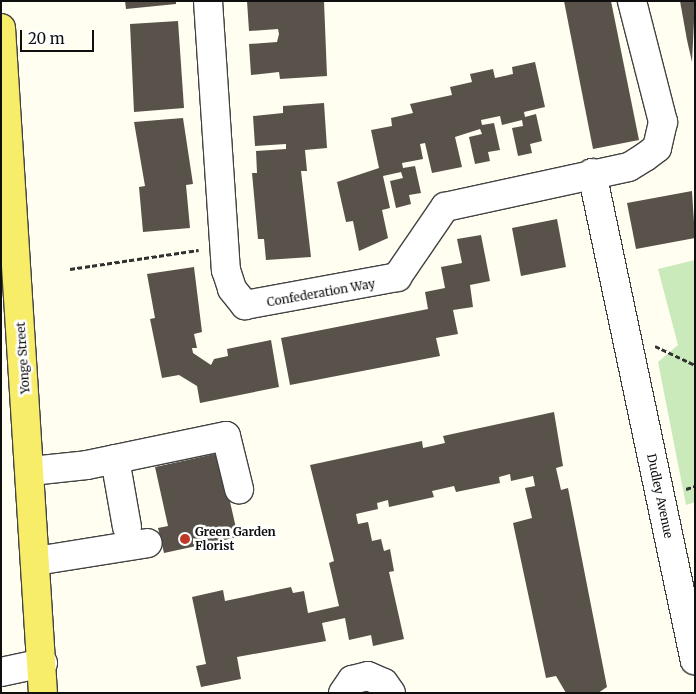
<!DOCTYPE html>
<style>
body{margin:0}
#map{position:relative;width:696px;height:694px;overflow:hidden;background:#fffef1;font-family:Merriweather,serif}
div>[style]{position:absolute}
[style*='--x']{left:calc(var(--x)*1px);top:calc(var(--y)*1px);width:calc(var(--w)*1px);rotate:calc(var(--a)*1deg)}
.green>*{inset:0;background:#cbeabb}
.building>*{inset:0;background:#58524b}
.path>*{height:3px;margin-top:-1.5px;transform-origin:0;background:repeating-linear-gradient(90deg,#313131 0 5px,transparent 0 7.5px)}
.roads{filter:drop-shadow(1px 0 #424242) drop-shadow(-1px 0 #424242) drop-shadow(0 1px #424242) drop-shadow(0 -1px #424242)}
.minor>*{height:28px;margin:-14px;padding:0 14px;transform-origin:14px;border-radius:14px;background:#fff}
.major>*{height:28px;margin:-14px;padding:0 14px;transform-origin:14px;border-radius:14px;background:#f7ed69}
.dots>*{width:14px;height:14px;translate:-50% -50%;box-sizing:border-box;border:2px solid #fff;border-radius:50%}
span{translate:-50% -50%;white-space:nowrap;text-align:center;line-height:1.15;-webkit-text-stroke:5px #fff;paint-order:stroke}
.street-label{font-size:12px;color:#0f0f0f}
.poi-label{font-size:12px;color:#0f0f0f;font-weight:700}
.left{translate:0 -50%;text-align:left}
.frame{position:absolute;inset:0;border:2px solid #0f0f0f;pointer-events:none}
.scale{position:absolute;left:20px;top:30px;width:74px;height:22px;box-sizing:border-box;border:2px solid #0f0f0f;border-top:0;padding-left:6px;font-size:15px;line-height:18px;white-space:nowrap;color:#0f0f0f;-webkit-text-stroke:4px #fff;paint-order:stroke}
</style>
<div id="map">
<div class="green">
<div style="clip-path:polygon(695px 260px,695px 502px,686px 505px,658px 362px,678px 345px,658px 269px)"></div>
</div>
<div class="building">
<div style="clip-path:polygon(125px 1px,176px 1px,176px 4px,126px 9px)"></div>
<div style="clip-path:polygon(247px 1px,324px 1px,327px 76px,280px 79px,279px 72px,251px 75px,249px 44px,277px 42px,279px 34px,278px 29px,249px 31px)"></div>
<div style="clip-path:polygon(564px 1px,611px 1px,639px 140px,593px 149px)"></div>
<div style="clip-path:polygon(680px 1px,695px 1px,692px 62px,687px 40px)"></div>
<div style="clip-path:polygon(178px 21px,184px 108px,134px 112px,130px 24px)"></div>
<div style="clip-path:polygon(535px 62px,545px 107px,524px 112px,525px 117px,536px 114px,542px 141px,530px 144px,532px 153px,518px 156px,512px 128px,523px 126px,522px 120px,502px 125px,500px 116px,481px 120px,482px 125px,494px 123px,500px 150px,488px 152px,490px 161px,475px 164px,469px 137px,482px 134px,480px 129px,455px 137px,462px 167px,432px 173px,425px 143px,420px 144px,423px 159px,402px 163px,403px 168px,415px 166px,421px 193px,409px 195px,411px 204px,396px 208px,390px 181px,403px 178px,401px 172px,383px 176px,390px 208px,382px 210px,388px 238px,359px 251px,353px 221px,346px 222px,337px 182px,379px 168px,371px 130px,392px 126px,391px 118px,413px 113px,410px 104px,452px 95px,450px 87px,472px 82px,470px 74px,493px 69px,495px 78px,513px 74px,512px 67px)"></div>
<div style="clip-path:polygon(324px 103px,327px 148px,305px 150px,307px 171px,301px 171px,311px 257px,266px 260px,264px 239px,258px 239px,252px 173px,257px 173px,256px 151px,286px 149px,286px 144px,255px 146px,253px 116px,283px 113px,283px 106px)"></div>
<div style="clip-path:polygon(183px 118px,193px 184px,186px 185px,190px 228px,143px 232px,139px 187px,145px 186px,134px 122px)"></div>
<div style="clip-path:polygon(692px 191px,695px 238px,636px 249px,627px 203px)"></div>
<div style="clip-path:polygon(557px 219px,566px 267px,521px 276px,512px 228px)"></div>
<div style="clip-path:polygon(481px 235px,490px 281px,470px 285px,473px 307px,453px 310px,458px 334px,436px 338px,440px 356px,290px 385px,281px 338px,428px 309px,425px 292px,445px 288px,441px 267px,462px 263px,457px 239px)"></div>
<div style="clip-path:polygon(194px 267px,202px 332px,194px 334px,197px 348px,192px 348px,193px 353px,211px 365px,214px 359px,228px 356px,227px 349px,271px 340px,279px 387px,200px 403px,197px 386px,179px 375px,162px 378px,150px 319px,155px 318px,147px 274px)"></div>
<div style="clip-path:polygon(554px 412px,563px 466px,556px 468px,561px 490px,568px 488px,607px 687px,598px 693px,566px 693px,556px 676px,546px 678px,513px 523px,532px 518px,525px 488px,535px 486px,533px 476px,511px 481px,510px 474px,499px 477px,500px 483px,456px 492px,454px 486px,432px 491px,434px 497px,389px 507px,388px 500px,377px 503px,378px 509px,356px 514px,358px 524px,368px 522px,372px 541px,381px 539px,384px 551px,390px 549px,394px 571px,389px 572px,404px 639px,373px 646px,371px 635px,349px 640px,345px 618px,322px 623px,326px 641px,237px 657px,241px 679px,201px 687px,196px 666px,206px 664px,192px 597px,223px 590px,225px 601px,291px 587px,293px 593px,304px 591px,308px 613px,339px 606px,329px 563px,334px 561px,310px 465px,422px 441px,423px 448px,445px 443px,443px 436px)"></div>
<div style="clip-path:polygon(219px 453px,238px 537px,164px 553px,158px 528px,168px 526px,155px 467px)"></div>
</div>
<div class="path">
<div style="--x:70;--y:269;--w:130;--a:-8.4"></div>
<div style="--x:655;--y:346;--w:44;--a:25.4"></div>
<div style="--x:686;--y:489;--w:9;--a:-18"></div>
</div>
<div class="roads">
<div class="minor">
<div style="--x:208;--y:1;--w:270;--a:86.2"></div>
<div style="--x:226;--y:270;--w:20;--a:72"></div>
<div style="--x:232;--y:289;--w:21;--a:51"></div>
<div style="--x:245;--y:305;--w:155;--a:-10.4"></div>
<div style="--x:397;--y:277;--w:85;--a:-55.6"></div>
<div style="--x:445;--y:207;--w:188;--a:-12.3"></div>
<div style="--x:629;--y:167;--w:19;--a:-32"></div>
<div style="--x:645;--y:157;--w:15;--a:-37"></div>
<div style="--x:657;--y:148;--w:27;--a:-77"></div>
<div style="--x:663;--y:122;--w:125;--a:-104.4"></div>
<div style="--x:592;--y:173;--w:498;--a:78.1"></div>
<div style="--x:115;--y:459;--w:69;--a:80"></div>
<div style="--x:31;--y:471;--w:56;--a:-6.1"></div>
<div style="--x:87;--y:465;--w:142;--a:-11.8"></div>
<div style="--x:226;--y:436;--w:55;--a:76.2"></div>
<div style="--x:36;--y:561;--w:113;--a:-9.1"></div>
<div style="--x:1;--y:672;--w:43;--a:-12.1"></div>
<div style="--x:343;--y:693;--w:16;--a:-55"></div>
<div style="--x:352;--y:680;--w:16;--a:-14"></div>
<div style="--x:368;--y:676;--w:17;--a:24"></div>
<div style="--x:384;--y:683;--w:12;--a:55"></div>
</div>
<div class="major">
<div style="--x:1;--y:28;--w:666;--a:86.39"></div>
</div>
</div>
<div class="dots">
<div style="left:185px;top:539px;background:#bf3927"></div>
</div>
<div class="street-label">
<span style="left:321px;top:293px;rotate:-10deg">Confederation Way</span>
<span style="left:23px;top:358px;rotate:-94deg">Yonge Street</span>
<span style="left:660px;top:496px;rotate:78deg">Dudley Avenue</span>
</div>
<div class="poi-label">
<span class="left" style="left:195px;top:539px">Green Garden<br>Florist</span>
</div>
<div class="frame"></div>
<div class="scale">20 m</div>
</div>
